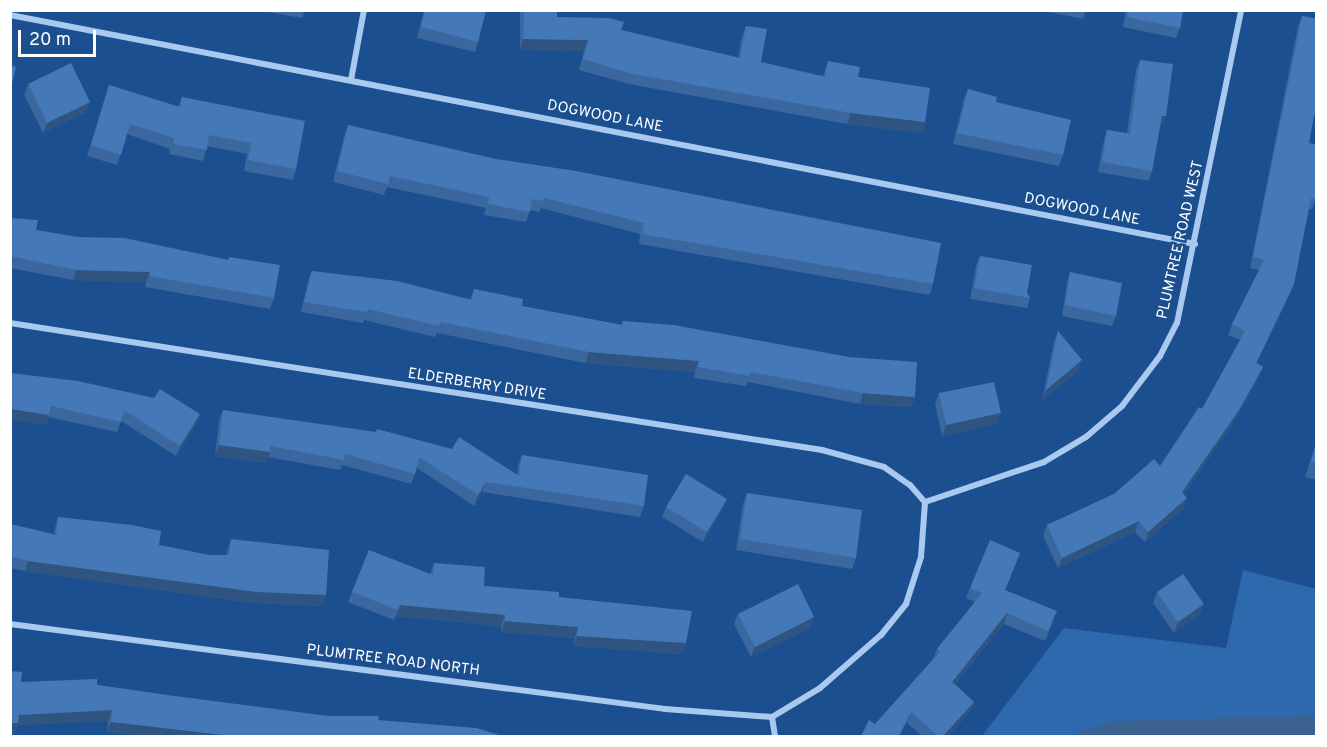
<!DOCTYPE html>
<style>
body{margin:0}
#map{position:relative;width:1327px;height:747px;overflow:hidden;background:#1b4f8f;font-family:Overpass,sans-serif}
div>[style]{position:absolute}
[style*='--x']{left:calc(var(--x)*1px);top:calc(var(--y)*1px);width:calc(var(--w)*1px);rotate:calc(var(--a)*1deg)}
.green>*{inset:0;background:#2e69ad}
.water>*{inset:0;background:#3c6290}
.minor>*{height:6px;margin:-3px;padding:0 3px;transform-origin:3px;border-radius:3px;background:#a9c9ee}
.wall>*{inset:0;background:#3a679d}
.shaded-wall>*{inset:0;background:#305480}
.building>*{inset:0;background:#4478b7}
span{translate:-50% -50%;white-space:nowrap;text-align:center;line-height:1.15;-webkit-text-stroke:5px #1b4f8f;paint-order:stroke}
.street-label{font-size:15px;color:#fff}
.frame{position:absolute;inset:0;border:12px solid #fff;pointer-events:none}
.scale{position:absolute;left:18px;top:30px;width:78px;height:27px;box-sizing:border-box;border:3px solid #fff;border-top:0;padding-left:8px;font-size:18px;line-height:21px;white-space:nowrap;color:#fff;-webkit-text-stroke:4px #1b4f8f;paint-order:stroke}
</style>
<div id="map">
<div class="green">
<div style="clip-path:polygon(1243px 570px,1316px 589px,1316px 736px,982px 736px,1064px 628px,1226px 648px)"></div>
</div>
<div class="water">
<div style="clip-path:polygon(1316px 716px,1316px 736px,1077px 736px,1080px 732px,1116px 721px)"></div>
</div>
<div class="minor">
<div style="--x:10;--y:15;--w:1207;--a:10.94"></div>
<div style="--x:351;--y:80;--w:71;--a:-79.5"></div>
<div style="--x:10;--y:323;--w:822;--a:8.89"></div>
<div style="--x:822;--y:450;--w:64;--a:15.3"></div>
<div style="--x:884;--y:467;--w:32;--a:35"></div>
<div style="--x:910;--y:485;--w:23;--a:49"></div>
<div style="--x:925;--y:502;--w:126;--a:-18.6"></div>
<div style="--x:1044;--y:462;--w:49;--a:-30.8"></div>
<div style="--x:1086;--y:437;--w:48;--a:-40.7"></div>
<div style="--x:1122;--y:406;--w:63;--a:-52.8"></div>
<div style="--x:1160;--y:356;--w:37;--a:-63"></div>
<div style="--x:1177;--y:323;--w:319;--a:-78.4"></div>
<div style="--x:10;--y:624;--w:660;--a:7.39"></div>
<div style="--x:665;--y:709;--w:107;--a:4.3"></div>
<div style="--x:772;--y:717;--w:56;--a:-31.1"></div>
<div style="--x:820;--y:688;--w:81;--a:-41"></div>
<div style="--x:881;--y:635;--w:40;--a:-51"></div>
<div style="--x:906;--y:604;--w:49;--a:-72.3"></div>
<div style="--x:921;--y:557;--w:55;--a:-85.8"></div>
<div style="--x:772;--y:717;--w:19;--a:81"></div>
</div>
<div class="wall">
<div style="clip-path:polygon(256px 10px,305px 10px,302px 18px)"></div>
<div style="clip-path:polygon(424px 10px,486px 10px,478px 42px,475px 52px,417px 38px)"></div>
<div style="clip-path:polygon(520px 10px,557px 10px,557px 17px,621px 30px,738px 58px,742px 36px,746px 26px,761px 62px,823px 76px,828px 61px,858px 77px,925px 122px,922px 133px,847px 124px,629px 84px,579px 70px,584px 51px,520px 50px)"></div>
<div style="clip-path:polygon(1039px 10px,1086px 10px,1083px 19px)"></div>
<div style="clip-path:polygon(1126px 10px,1183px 10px,1180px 28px,1176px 38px,1123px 27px)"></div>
<div style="clip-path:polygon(1302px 16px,1317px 19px,1317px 116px,1314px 115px,1309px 143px,1317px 195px,1312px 209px,1308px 209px,1294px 284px,1290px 294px,1257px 363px,1263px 367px,1259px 377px,1235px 420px,1184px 494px,1184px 508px,1145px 542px,1135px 532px,1058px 568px,1043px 536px,1047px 525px,1114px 494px,1160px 466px,1202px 409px,1240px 340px,1228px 335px,1232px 324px,1259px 270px,1250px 268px,1298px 26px)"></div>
<div style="clip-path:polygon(1140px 60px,1162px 127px,1160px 126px,1152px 171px,1149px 181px,1098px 172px,1104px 140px,1107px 130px,1127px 133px,1136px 70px)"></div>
<div style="clip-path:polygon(28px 84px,90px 102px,86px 112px,43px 133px,24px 95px)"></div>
<div style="clip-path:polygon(109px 85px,178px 107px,182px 97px,296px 169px,293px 180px,244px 171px,247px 154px,207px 146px,203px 161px,169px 154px,170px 149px,127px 134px,117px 165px,87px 156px)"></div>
<div style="clip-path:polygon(968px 89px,996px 102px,1063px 155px,1059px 166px,953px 144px,964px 99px)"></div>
<div style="clip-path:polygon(348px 125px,933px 284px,930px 295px,639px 244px,640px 234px,541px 208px,539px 212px,530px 210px,526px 222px,484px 215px,486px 208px,387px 187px,384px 195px,333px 182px,344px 136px)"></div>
<div style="clip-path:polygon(10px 218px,36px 230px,228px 260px,229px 257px,274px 298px,270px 309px,145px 287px,146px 282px,73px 280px,10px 268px)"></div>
<div style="clip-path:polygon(980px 256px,1027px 293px,1030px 298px,1027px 308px,970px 299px,976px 266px)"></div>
<div style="clip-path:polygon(312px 271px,470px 299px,474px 289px,522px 306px,621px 325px,623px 321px,915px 397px,911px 407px,860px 404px,748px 382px,746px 386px,694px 378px,695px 372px,585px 363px,437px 333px,435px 337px,364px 320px,363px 323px,301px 312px,308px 281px)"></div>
<div style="clip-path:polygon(1070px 272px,1116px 316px,1112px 326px,1062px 316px,1067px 283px)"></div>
<div style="clip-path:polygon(1058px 331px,1078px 371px,1042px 400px,1054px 342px)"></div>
<div style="clip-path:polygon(10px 373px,196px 425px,176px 456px,121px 421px,117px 432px,48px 417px,46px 425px)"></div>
<div style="clip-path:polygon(939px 393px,997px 424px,942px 436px,935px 404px)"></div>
<div style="clip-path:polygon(223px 410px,517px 474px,518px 465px,522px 455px,644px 506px,640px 517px,482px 492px,474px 506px,417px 468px,411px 484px,342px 465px,340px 470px,268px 457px,266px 463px,215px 456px,219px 420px)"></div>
<div style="clip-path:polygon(1317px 440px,1317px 480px,1305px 477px)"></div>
<div style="clip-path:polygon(747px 493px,856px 558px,852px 569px,736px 550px,743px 504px)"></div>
<div style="clip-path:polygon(727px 499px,723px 509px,703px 542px,662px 517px,666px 507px)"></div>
<div style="clip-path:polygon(58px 517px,159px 545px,209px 555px,226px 555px,231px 539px,322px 606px,253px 603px,25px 571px,10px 568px,10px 524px,54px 534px,55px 528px)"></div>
<div style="clip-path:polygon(369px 550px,430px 574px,434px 563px,484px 586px,559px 597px,686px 643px,682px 654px,574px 646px,575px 638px,501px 632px,501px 626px,396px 616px,394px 620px,348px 602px)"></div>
<div style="clip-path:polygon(1016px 563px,1005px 590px,1053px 622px,1045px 641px,1004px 624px,955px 684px,974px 702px,970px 712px,948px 736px,922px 736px,907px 723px,875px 724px,933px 659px,937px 649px,975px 602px,966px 598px,970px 588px)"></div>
<div style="clip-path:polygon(1157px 592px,1200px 615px,1174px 633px,1153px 603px)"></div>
<div style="clip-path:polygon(738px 614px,814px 617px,810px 628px,751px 657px,734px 624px)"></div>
<div style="clip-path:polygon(21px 682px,97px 685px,167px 695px,107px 732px,108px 721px,18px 725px,14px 734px)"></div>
</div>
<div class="shaded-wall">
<div style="clip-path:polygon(523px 39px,588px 40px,584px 51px,520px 50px)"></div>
<div style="clip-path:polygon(90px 102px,86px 112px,43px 133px,47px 123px)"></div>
<div style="clip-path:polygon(851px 113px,925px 122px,922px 133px,847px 124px)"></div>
<div style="clip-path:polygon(1162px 116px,1166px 116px,1162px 127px,1158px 126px)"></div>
<div style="clip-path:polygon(76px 270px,150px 272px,146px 282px,73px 280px)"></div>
<div style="clip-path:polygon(1294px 284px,1290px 294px,1252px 373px,1256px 363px)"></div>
<div style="clip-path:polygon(589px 352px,699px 361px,695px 372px,585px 363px)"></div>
<div style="clip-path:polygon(1082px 360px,1078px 371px,1042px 400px,1046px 390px)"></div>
<div style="clip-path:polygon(1263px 367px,1259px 377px,1235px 420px,1178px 502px,1182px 492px)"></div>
<div style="clip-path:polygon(863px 393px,915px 397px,911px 407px,860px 404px)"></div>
<div style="clip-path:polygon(10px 409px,49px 415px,46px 425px,10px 420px)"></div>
<div style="clip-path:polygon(1001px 413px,997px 424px,942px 436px,946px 425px)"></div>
<div style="clip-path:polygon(200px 414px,196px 425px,176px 456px,180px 446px)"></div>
<div style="clip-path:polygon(219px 445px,270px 452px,266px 463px,215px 456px)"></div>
<div style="clip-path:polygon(486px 482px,482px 492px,474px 506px,478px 495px)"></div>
<div style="clip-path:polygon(1187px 498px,1184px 508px,1145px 542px,1148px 532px)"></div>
<div style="clip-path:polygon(727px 499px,723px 509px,703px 542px,707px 532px)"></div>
<div style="clip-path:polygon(1139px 521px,1135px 532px,1058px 568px,1062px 558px)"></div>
<div style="clip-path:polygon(28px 561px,326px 595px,322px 606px,253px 603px,25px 571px)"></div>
<div style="clip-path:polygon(1204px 604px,1200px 615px,1174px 633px,1178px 622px)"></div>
<div style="clip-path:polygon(400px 605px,505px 615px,501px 626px,396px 616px)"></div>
<div style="clip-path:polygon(1007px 613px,1004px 624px,948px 692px,952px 682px)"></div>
<div style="clip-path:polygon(814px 617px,810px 628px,751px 657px,755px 647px)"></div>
<div style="clip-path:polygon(505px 621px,578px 627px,575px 638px,501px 632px)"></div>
<div style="clip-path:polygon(577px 636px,686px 643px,682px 654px,574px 646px)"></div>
<div style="clip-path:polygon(974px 702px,970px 712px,948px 736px,943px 736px)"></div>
<div style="clip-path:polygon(112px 710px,108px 721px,18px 725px,14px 734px,10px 734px,10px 723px,19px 715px)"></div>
<div style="clip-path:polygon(911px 712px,907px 723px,900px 736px,899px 736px)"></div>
<div style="clip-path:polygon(111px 722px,231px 736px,140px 736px,107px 732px)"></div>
</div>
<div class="building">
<div style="clip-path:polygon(425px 10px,486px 10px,478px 42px,421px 27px)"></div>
<div style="clip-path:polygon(524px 10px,557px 10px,557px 17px,609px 18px,624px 22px,621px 30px,740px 58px,746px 26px,767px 29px,761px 62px,825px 77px,828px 61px,860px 67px,858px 77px,930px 88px,925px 122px,851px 113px,633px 74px,583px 59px,588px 40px,523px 39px)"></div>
<div style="clip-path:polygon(1128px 10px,1183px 10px,1180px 28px,1127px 17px)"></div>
<div style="clip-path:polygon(1302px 16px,1317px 19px,1317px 104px,1316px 104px,1309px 143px,1317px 145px,1317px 195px,1315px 199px,1311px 198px,1294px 284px,1256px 363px,1263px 367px,1239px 410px,1182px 492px,1187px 498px,1148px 532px,1139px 521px,1062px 558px,1047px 525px,1114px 494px,1154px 459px,1160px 466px,1199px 407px,1202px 409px,1245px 331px,1232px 324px,1264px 260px,1253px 257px)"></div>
<div style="clip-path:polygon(1140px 60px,1173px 64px,1166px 116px,1162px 116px,1152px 171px,1102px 162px,1107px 130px,1130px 134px)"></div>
<div style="clip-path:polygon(71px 63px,90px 102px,47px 123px,28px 84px)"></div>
<div style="clip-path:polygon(10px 65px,16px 67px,10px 93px)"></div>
<div style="clip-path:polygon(109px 85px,180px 107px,182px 97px,305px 121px,296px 169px,248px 160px,251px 143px,209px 135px,207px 150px,173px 144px,174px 138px,130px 124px,121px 155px,91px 145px)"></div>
<div style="clip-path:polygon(968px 89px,997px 97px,996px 102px,1071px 120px,1063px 155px,957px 133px)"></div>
<div style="clip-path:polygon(348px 125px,496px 159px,576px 171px,941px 243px,933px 284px,642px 234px,644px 223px,544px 198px,543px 201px,532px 199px,530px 212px,488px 204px,489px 197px,390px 176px,388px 184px,337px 171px)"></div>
<div style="clip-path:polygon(10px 218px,38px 220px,36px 230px,76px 237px,124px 238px,229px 260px,229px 257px,280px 265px,274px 298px,149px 276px,150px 272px,76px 270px,10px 256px)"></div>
<div style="clip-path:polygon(980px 256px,1032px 265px,1027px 293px,1030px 298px,974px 288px)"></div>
<div style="clip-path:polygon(312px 271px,397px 281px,472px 300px,474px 289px,523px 299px,522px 306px,622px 325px,623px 321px,674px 325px,849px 357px,917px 362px,915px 397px,863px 393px,751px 372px,750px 376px,698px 367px,699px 361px,589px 352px,440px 322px,439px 326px,368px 309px,367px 312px,304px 302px)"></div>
<div style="clip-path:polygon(1070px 272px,1122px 283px,1116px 316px,1065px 305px)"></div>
<div style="clip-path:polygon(1058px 331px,1082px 360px,1046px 390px)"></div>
<div style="clip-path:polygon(10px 373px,78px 381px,154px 398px,160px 389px,200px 414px,180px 446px,124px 410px,121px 422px,51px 406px,49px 415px,10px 409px)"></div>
<div style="clip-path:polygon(994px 382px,1001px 413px,946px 425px,939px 393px)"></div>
<div style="clip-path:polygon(223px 410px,376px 432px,377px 429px,452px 449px,459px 437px,519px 476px,522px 455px,648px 475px,644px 506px,486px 482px,478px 495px,419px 457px,415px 474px,345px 454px,344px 460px,270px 446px,270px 452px,219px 445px)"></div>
<div style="clip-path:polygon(1317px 443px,1317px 463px,1311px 461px)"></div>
<div style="clip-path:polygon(686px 474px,727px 499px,707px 532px,666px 507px)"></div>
<div style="clip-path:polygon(747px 493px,862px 510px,856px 558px,740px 539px)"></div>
<div style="clip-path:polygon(58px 517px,132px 525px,161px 531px,159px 545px,209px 555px,229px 555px,231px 539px,329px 550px,326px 595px,256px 592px,28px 561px,10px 556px,10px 524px,56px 535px)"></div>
<div style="clip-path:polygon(990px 540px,1020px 553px,1005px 590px,1057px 611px,1048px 631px,1007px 613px,952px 682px,974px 702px,943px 736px,938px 736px,911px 712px,899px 736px,861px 736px,869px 720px,875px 724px,940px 652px,937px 649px,982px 593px,970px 588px)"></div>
<div style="clip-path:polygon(369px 550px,433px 575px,434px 563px,485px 567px,484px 586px,559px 592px,559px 597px,692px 611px,686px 643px,577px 636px,578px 627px,505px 621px,505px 615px,400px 605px,398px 610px,352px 592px)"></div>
<div style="clip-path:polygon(1183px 574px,1204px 604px,1178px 622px,1157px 592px)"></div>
<div style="clip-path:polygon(798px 584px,814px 617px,755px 647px,738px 614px)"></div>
<div style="clip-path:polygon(10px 671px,22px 672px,21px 682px,97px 679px,97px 685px,167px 695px,328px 716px,379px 716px,378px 720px,476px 728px,503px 736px,231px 736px,111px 722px,112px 710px,19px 715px,18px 723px,10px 723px)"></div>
</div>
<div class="street-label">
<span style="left:605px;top:117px;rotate:11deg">DOGWOOD LANE</span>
<span style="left:1082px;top:210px;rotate:11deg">DOGWOOD LANE</span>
<span style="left:1181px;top:240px;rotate:-77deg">PLUMTREE ROAD WEST</span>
<span style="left:477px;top:385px;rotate:9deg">ELDERBERRY DRIVE</span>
<span style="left:393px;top:661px;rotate:7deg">PLUMTREE ROAD NORTH</span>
</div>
<div class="frame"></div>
<div class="scale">20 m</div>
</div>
